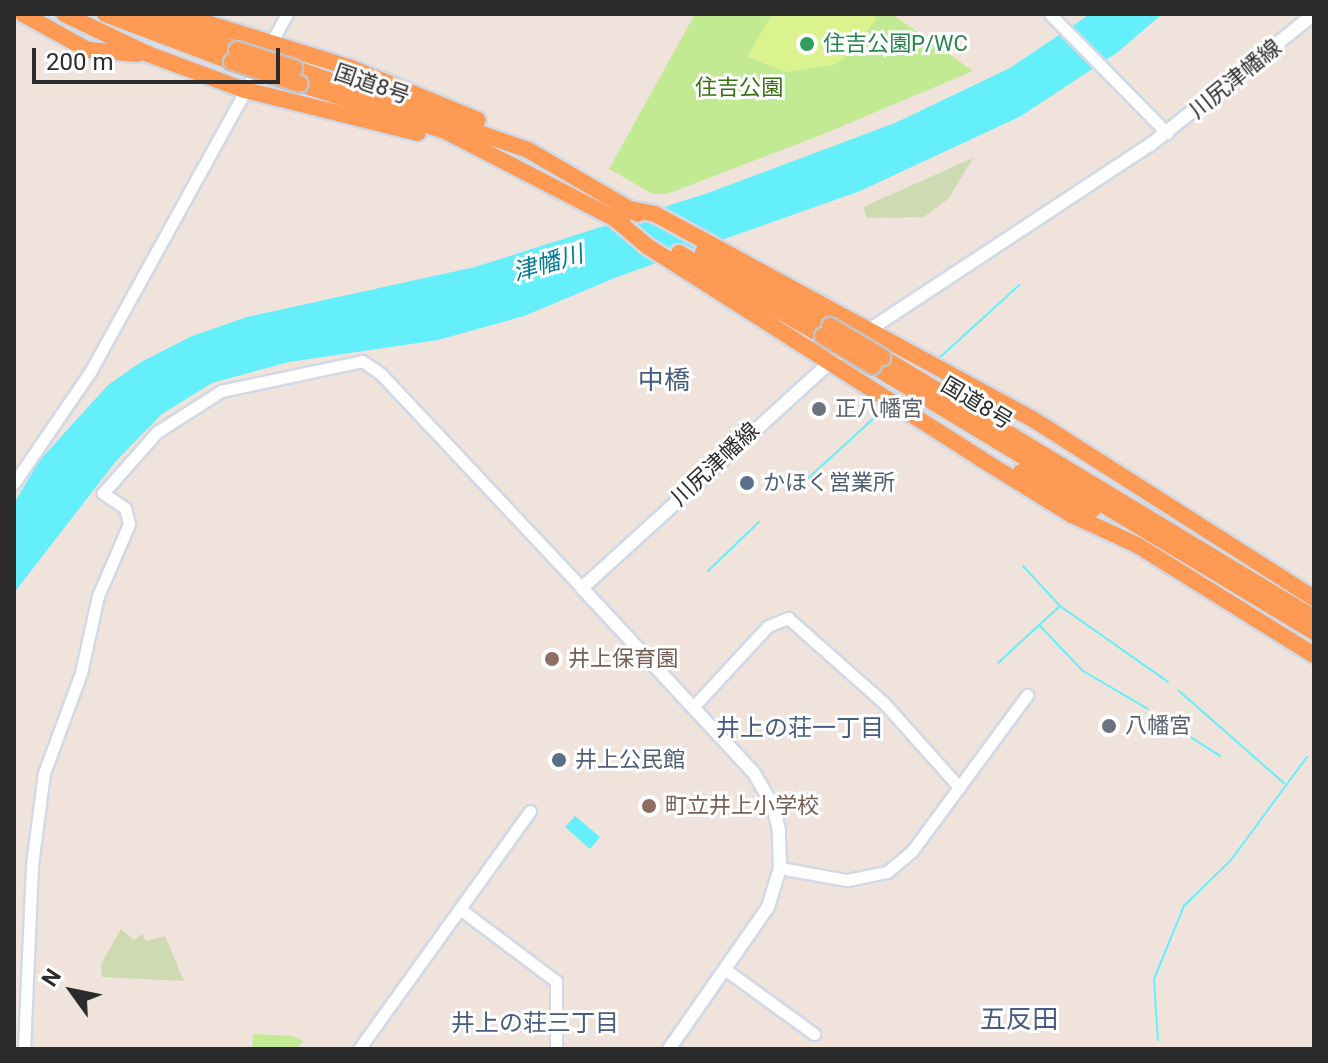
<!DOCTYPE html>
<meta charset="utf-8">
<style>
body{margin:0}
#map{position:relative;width:1328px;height:1063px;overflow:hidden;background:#efe3dc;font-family:Roboto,"Noto Sans JP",sans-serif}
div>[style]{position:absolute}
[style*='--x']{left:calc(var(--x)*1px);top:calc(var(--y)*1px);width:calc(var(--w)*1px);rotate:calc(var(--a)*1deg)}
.green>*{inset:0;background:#c2ea93}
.cemetery>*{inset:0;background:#cddab2}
.pitch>*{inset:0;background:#dbf38e}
.water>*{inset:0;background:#65effb}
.stream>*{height:2px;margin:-1px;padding:0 1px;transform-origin:1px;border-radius:1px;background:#65effb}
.roads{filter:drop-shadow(2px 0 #d1d9e6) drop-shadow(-2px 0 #d1d9e6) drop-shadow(0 2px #d1d9e6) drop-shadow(0 -2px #d1d9e6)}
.tertiary>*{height:11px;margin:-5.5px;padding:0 5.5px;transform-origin:5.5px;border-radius:5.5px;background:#fff}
.secondary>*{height:12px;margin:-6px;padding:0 6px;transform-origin:6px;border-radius:6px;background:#fff}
.trunk>*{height:16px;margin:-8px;padding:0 8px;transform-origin:8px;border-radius:8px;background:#fe9a54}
.bridges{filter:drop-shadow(2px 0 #c4c4c4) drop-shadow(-2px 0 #c4c4c4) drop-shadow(0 2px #c4c4c4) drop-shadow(0 -2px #c4c4c4)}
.trunk-bridge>*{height:16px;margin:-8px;padding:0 8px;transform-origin:8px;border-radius:8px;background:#fe9a54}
.dots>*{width:22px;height:22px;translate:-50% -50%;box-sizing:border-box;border:4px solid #fff;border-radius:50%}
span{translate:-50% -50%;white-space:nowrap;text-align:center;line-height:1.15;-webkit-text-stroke:6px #fff;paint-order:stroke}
.leisure-label{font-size:22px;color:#27864d}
.left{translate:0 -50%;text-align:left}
.street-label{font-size:22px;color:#2b2b2b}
.park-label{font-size:22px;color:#387113}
.worship-label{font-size:22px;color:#5b616d}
.service-label{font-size:22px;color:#4e5e75}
.education-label{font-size:22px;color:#785e54}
.water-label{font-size:24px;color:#037d94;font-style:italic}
.neighbourhood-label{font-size:24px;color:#475c81}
.quarter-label{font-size:26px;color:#475c81}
.frame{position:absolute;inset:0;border:16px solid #2b2b2b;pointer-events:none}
.north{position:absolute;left:32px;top:951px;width:80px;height:80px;-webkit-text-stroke:6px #fff;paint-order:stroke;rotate:303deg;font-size:22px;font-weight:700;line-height:32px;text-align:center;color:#2b2b2b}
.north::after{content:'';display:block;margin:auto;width:28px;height:36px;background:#2b2b2b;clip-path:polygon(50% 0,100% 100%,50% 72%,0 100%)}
.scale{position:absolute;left:32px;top:48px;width:248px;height:36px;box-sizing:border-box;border:4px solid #2b2b2b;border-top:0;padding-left:10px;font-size:24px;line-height:28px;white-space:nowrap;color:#2b2b2b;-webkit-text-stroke:6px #fff;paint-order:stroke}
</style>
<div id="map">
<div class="green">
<div style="clip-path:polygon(695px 14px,892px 14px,973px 71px,821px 135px,667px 194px,653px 194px,609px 169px)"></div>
<div style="clip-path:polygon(253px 1034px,293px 1036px,303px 1041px,297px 1049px,252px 1049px)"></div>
</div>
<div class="cemetery">
<div style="clip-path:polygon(973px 158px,948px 199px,924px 217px,867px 218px,863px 207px)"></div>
<div style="clip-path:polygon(121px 929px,134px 940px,142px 934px,146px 941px,165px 936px,184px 981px,102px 977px,101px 964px)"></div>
</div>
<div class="pitch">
<div style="clip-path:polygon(772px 14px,869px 14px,877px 18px,852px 52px,834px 65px,786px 72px,747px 57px)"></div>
</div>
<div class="water">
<div style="clip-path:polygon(1090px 14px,1162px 14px,1118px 52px,1021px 116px,860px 191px,617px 277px,524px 316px,438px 340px,289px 362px,212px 383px,162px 414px,116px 461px,14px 593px,14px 503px,40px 460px,108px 385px,141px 362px,192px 336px,247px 317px,475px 267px,708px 193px,895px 123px,1010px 68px)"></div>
<div style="clip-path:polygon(575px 816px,600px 837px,590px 849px,565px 827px)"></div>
</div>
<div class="stream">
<div style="--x:937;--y:360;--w:111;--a:-42.4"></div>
<div style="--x:804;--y:482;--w:110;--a:-42.4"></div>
<div style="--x:1023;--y:566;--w:54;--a:47.2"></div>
<div style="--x:1060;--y:606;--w:132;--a:35.1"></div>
<div style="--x:708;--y:571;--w:71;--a:-43.9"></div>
<div style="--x:1040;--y:626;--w:62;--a:46.3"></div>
<div style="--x:1083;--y:671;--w:75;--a:30.3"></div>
<div style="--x:998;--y:663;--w:83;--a:-42.6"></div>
<div style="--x:1178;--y:690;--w:141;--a:41.3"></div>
<div style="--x:1156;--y:715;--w:76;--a:32.6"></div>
<div style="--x:1158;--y:1040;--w:61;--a:-93.8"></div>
<div style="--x:1154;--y:979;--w:79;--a:-67.7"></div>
<div style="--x:1184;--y:906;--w:66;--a:-44.4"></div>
<div style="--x:1231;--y:860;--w:128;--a:-53.6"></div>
</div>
<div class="roads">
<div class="tertiary">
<div style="--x:1050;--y:14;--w:167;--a:45.5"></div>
<div style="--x:268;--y:49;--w:40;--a:-62"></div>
<div style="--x:14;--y:483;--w:135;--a:-55.6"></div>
<div style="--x:90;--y:372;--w:352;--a:-61.1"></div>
<div style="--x:693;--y:707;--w:110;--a:-47.2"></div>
<div style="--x:768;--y:626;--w:22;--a:-22"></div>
<div style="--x:788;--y:618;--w:128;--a:41.5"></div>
<div style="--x:884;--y:703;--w:113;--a:48.2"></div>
<div style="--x:780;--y:868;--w:68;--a:10.2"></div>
<div style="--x:847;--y:880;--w:41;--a:-11.3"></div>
<div style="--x:887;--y:872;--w:33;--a:-40"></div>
<div style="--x:912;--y:851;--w:194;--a:-53.6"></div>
<div style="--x:460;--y:909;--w:120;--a:36.9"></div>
<div style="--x:556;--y:981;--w:68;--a:90"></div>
<div style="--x:726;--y:970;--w:109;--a:36"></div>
<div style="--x:24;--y:1049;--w:184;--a:-87.5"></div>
<div style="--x:32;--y:865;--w:93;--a:-82.6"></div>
<div style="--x:44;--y:773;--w:107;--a:-69.7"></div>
<div style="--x:81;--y:673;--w:79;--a:-77.6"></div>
<div style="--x:98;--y:596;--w:78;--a:-66.7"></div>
<div style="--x:129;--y:524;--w:16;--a:-104"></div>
<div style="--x:125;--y:508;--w:27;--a:-146"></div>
<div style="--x:103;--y:493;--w:81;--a:-48.5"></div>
<div style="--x:157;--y:432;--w:76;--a:-32.6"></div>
<div style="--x:221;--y:391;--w:144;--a:-12"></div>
<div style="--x:362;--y:361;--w:23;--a:34"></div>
<div style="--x:381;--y:374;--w:294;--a:46.8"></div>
<div style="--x:359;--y:1049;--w:293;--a:-54.3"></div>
</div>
<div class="secondary">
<div style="--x:863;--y:334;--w:344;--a:-33.4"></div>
<div style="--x:1150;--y:145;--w:210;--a:-38.6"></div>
<div style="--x:669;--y:1049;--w:173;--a:-55.1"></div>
<div style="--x:768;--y:907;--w:41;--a:-72.9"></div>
<div style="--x:780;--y:868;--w:38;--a:-92"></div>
<div style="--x:779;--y:830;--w:25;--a:-104"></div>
<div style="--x:773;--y:806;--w:39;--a:-120"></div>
<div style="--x:753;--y:772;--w:251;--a:-132.9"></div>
<div style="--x:582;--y:588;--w:361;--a:-42.3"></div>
</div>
<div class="trunk">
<div style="--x:23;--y:14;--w:74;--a:29"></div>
<div style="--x:88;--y:50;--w:50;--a:4.6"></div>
<div style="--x:64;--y:14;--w:93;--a:25.5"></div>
<div style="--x:148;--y:54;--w:103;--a:20.4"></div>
<div style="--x:245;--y:90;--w:178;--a:14"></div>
<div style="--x:105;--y:14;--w:136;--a:20.7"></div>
<div style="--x:142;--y:14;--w:102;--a:20.8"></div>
<div style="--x:178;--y:14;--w:181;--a:17.3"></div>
<div style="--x:351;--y:68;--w:137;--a:22.3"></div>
<div style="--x:294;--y:68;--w:248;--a:19.3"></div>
<div style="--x:528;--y:150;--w:127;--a:30.2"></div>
<div style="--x:300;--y:84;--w:152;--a:18"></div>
<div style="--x:445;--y:131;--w:200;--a:27.3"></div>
<div style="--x:630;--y:209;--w:25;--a:11"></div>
<div style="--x:655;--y:214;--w:428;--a:28.5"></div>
<div style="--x:1031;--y:418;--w:335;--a:32.5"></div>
<div style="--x:614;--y:218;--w:43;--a:40.3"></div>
<div style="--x:647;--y:246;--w:396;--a:32.5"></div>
<div style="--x:981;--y:459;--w:107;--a:31.6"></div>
<div style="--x:1072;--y:515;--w:72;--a:24.8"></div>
<div style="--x:1137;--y:545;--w:208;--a:31.9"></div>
<div style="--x:703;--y:252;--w:147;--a:30.2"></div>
<div style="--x:679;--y:253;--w:166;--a:30"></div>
<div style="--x:882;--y:357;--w:505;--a:31.14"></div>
<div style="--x:873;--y:366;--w:515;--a:31.1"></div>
<div style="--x:1021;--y:472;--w:81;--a:27.2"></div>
</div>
</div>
<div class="bridges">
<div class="trunk-bridge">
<div style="--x:237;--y:50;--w:60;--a:17.5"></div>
<div style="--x:232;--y:62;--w:71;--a:17.9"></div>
<div style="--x:830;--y:326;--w:61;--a:30.8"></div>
<div style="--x:823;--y:336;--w:58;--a:31"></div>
</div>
</div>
<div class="dots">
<div style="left:807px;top:44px;background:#2e9e5b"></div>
<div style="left:819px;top:409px;background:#6b7280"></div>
<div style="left:747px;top:483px;background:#5c6f8a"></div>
<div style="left:552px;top:659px;background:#8d6e63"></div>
<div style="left:1109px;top:726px;background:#6b7280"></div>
<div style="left:559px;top:760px;background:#5c6f8a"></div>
<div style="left:649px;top:806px;background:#8d6e63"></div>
</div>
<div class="leisure-label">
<span class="left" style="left:823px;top:44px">住吉公園P/WC</span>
</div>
<div class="street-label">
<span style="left:1235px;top:79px;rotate:-39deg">川尻津幡線</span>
<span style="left:372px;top:84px;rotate:19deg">国道8号</span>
<span style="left:977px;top:403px;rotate:31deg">国道8号</span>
<span style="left:715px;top:464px;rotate:-43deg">川尻津幡線</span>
</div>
<div class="park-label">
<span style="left:739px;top:88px">住吉公園</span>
</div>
<div class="worship-label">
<span class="left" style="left:835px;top:409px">正八幡宮</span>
<span class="left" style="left:1125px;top:726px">八幡宮</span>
</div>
<div class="service-label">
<span class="left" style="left:763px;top:483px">かほく営業所</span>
<span class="left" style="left:575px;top:760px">井上公民館</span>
</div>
<div class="education-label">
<span class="left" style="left:568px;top:659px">井上保育園</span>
<span class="left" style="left:665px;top:806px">町立井上小学校</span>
</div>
<div class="water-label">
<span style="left:548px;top:264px;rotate:-16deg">津幡川</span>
</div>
<div class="neighbourhood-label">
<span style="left:800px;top:729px">井上の荘一丁目</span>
<span style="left:535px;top:1024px">井上の荘三丁目</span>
</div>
<div class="quarter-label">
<span style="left:664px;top:381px">中橋</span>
<span style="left:1019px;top:1020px">五反田</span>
</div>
<div class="frame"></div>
<div class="north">N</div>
<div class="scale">200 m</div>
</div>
